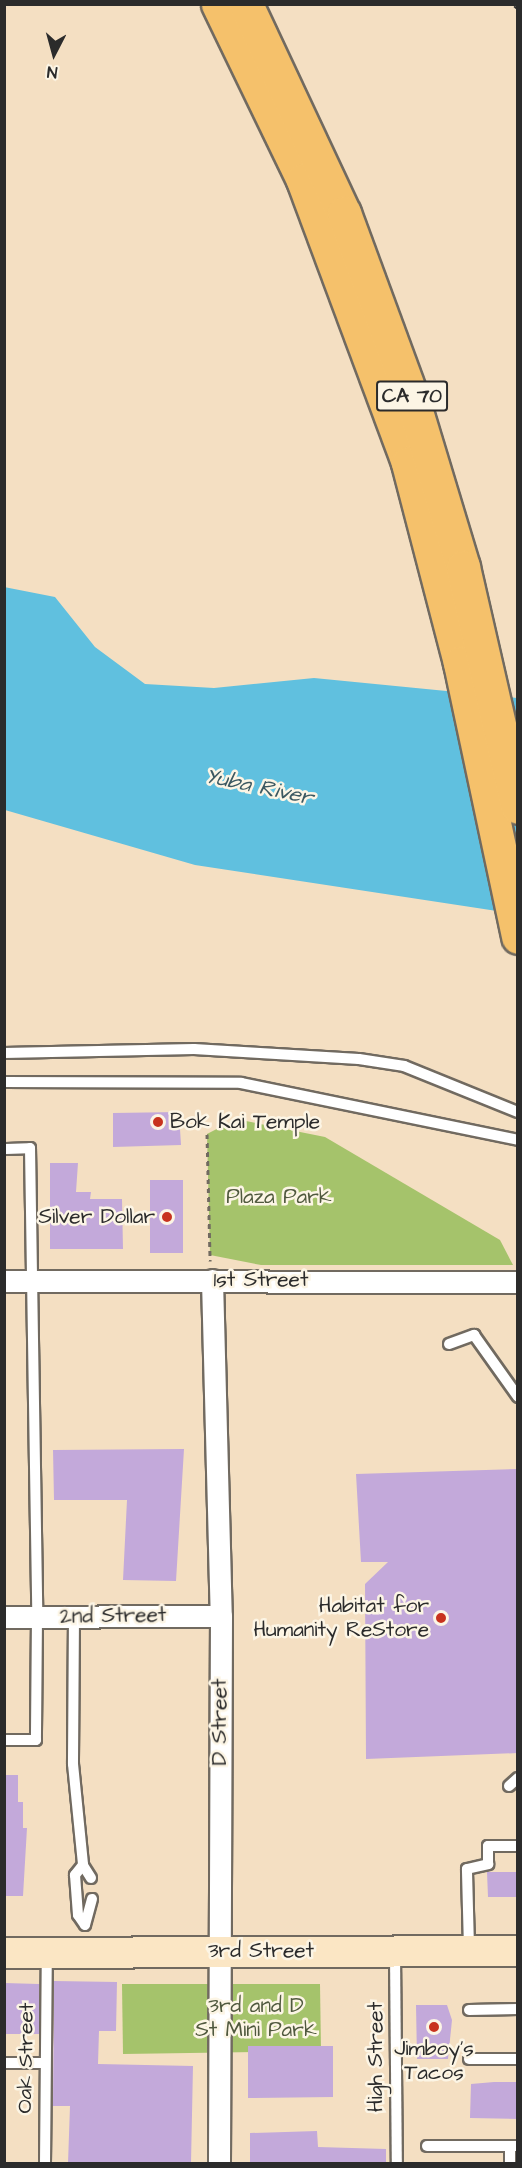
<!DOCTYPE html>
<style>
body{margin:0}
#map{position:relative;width:522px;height:2168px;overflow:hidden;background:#f4dfc2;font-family:"Architects Daughter",sans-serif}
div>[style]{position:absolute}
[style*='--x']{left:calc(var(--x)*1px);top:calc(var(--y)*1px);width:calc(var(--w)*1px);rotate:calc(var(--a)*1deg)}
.green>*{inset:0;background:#a5c36b}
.water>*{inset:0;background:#60c0df}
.building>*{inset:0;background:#c3a9da}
.path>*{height:3px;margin-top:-1.5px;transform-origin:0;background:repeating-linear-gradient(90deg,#716a60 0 4.5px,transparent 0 9px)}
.roads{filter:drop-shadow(2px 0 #716a60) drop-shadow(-2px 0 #716a60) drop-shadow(0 2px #716a60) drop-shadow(0 -2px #716a60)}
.lane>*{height:10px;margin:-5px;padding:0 5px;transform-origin:5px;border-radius:5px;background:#fff}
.street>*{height:21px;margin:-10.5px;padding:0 10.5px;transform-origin:10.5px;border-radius:10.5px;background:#fff}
.secondary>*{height:30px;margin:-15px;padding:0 15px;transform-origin:15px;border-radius:15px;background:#fbe6c4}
.highway>*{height:33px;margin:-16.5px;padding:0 16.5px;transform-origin:16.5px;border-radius:16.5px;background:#f5c16b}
.rail>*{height:7px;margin-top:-3.5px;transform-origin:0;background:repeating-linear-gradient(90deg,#fcf5e5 0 14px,#2b2b2b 0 28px);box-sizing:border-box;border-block:2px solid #2b2b2b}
.dots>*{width:16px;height:16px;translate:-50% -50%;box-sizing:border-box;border:3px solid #fcf5e5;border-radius:50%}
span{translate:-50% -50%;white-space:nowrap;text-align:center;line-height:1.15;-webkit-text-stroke:5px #fcf5e5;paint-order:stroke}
.shield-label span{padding:2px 4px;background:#fcf5e5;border:2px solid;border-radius:4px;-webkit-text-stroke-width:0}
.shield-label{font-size:20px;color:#2b2b2b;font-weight:700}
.poi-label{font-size:21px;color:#2b2b2b}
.left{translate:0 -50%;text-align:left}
.right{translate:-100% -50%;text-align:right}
.park-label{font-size:21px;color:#50593e}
.street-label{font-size:21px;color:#2b2b2b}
.water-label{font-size:22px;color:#3b5861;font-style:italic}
.frame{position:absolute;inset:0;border:6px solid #2b2b2b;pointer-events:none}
.north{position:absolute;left:24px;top:24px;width:60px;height:60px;-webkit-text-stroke:4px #fcf5e5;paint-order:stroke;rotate:186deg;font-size:16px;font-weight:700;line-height:24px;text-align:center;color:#2b2b2b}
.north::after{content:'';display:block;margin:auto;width:21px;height:27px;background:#2b2b2b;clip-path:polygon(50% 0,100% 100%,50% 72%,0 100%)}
</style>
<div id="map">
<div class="green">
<div style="clip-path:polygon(236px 1119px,325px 1137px,500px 1240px,513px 1265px,261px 1265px,210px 1255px,207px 1134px)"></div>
<div style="clip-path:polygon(122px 1984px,320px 1984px,321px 2051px,123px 2054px)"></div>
</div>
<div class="water">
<div style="clip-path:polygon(4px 587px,55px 597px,95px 647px,145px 684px,214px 688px,314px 678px,517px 698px,517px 914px,195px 865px,5px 810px)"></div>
</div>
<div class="building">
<div style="clip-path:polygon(179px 1112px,181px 1145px,113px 1147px,113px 1113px)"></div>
<div style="clip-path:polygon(50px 1163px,78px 1163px,76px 1192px,91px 1192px,90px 1199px,122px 1199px,123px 1249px,50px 1249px)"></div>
<div style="clip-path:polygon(150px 1180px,183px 1180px,183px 1253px,150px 1253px)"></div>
<div style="clip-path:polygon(184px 1449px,176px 1581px,123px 1580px,127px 1500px,54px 1500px,53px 1450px)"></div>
<div style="clip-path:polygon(516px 1469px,518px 1753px,366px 1759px,365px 1584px,388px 1562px,361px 1562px,356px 1474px)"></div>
<div style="clip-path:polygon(4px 1775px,18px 1775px,18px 1802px,23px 1802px,23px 1828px,27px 1828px,23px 1896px,4px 1896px)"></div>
<div style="clip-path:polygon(487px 1872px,518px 1872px,518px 1897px,488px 1897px)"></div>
<div style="clip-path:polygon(54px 1981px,117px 1982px,116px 2031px,99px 2031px,98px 2064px,193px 2066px,191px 2163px,68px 2163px,70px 2106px,53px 2106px)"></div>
<div style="clip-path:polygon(4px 1983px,39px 1984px,39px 2034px,4px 2034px)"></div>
<div style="clip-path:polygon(416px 2005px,447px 2005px,452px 2020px,448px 2059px,417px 2059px)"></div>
<div style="clip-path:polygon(248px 2046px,333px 2046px,333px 2097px,248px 2098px)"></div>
<div style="clip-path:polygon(494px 2082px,518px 2082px,518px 2119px,470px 2118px,471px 2084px)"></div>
<div style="clip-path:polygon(317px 2131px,318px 2147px,386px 2149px,386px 2163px,250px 2163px,250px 2133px)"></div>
</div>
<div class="path">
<div style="--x:207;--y:1134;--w:127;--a:88.6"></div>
</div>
<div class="roads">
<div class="lane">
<div style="--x:4;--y:1053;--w:190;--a:-1.2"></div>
<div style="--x:194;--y:1049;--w:165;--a:3.5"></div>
<div style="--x:359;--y:1059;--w:46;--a:8.8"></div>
<div style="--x:404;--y:1066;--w:123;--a:22"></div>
<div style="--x:4;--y:1082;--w:237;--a:0.2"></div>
<div style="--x:241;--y:1083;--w:283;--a:11.6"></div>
<div style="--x:4;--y:1149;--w:26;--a:-2"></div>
<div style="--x:30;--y:1148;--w:469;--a:89.1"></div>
<div style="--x:37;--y:1617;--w:123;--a:90.5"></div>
<div style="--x:36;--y:1740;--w:32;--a:180"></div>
<div style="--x:449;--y:1344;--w:27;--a:-20"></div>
<div style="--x:474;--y:1335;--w:76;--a:54.6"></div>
<div style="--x:74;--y:1616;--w:148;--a:90.4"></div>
<div style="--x:73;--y:1764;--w:101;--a:84.3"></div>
<div style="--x:509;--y:1786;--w:12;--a:-42"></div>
<div style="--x:91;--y:1878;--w:15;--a:-122"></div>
<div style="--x:83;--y:1865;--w:13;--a:129"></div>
<div style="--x:75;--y:1875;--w:40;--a:85.7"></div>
<div style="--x:78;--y:1915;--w:12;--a:55"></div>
<div style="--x:85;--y:1925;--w:27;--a:-75"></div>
<div style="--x:469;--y:1948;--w:79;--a:-91.5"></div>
<div style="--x:467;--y:1869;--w:22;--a:-13"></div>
<div style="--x:488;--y:1864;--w:18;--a:-90"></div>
<div style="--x:488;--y:1846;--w:30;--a:0"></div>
<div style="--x:395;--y:1954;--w:210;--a:89.5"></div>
<div style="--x:469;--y:2010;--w:49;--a:-1.2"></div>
<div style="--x:469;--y:2059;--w:49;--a:0"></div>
<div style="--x:4;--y:2063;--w:41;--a:0"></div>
<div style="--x:427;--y:2146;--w:83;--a:0"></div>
<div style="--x:45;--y:2164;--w:210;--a:-89.5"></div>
<div style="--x:510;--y:2164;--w:18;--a:-90"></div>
<div style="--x:510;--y:2146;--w:8;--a:0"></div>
</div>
<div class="street">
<div style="--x:212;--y:1280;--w:336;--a:88.5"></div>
<div style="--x:221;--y:1616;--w:548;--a:90.21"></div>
<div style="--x:4;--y:1281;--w:514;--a:0.11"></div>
<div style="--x:4;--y:1617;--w:217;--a:-0.3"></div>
</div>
<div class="secondary">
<div style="--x:4;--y:1953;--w:514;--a:-0.22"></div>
</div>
<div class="highway">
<div style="--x:218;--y:4;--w:195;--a:64.2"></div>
<div style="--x:303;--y:180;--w:302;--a:69.6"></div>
<div style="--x:408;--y:463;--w:207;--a:75.4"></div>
<div style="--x:460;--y:663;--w:280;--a:78"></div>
<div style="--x:246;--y:4;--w:231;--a:64.9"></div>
<div style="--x:344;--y:213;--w:200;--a:69.8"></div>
<div style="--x:413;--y:401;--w:173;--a:73.2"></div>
<div style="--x:463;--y:567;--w:246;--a:77.1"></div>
</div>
</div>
<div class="rail">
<div style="--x:516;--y:4;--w:3;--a:45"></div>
</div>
<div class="dots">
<div style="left:158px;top:1122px;background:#c8321e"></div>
<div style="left:167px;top:1217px;background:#c8321e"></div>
<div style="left:441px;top:1618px;background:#c8321e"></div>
<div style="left:434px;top:2027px;background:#c8321e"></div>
</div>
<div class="shield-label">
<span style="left:412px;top:396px">CA 70</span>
</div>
<div class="poi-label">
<span class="left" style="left:170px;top:1122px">Bok Kai Temple</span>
<span class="right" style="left:155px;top:1217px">Silver Dollar</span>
<span class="right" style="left:429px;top:1618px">Habitat for<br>Humanity ReStore</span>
<span style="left:434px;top:2061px">Jimboy's<br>Tacos</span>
</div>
<div class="park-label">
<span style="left:279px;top:1197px">Plaza Park</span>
<span style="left:256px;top:2018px">3rd and D<br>St Mini Park</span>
</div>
<div class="street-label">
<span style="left:261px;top:1280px">1st Street</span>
<span style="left:113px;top:1616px;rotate:-1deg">2nd Street</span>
<span style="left:220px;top:1722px;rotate:-90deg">D Street</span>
<span style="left:261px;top:1951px">3rd Street</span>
<span style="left:376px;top:2057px;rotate:-90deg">High Street</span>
<span style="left:26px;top:2058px;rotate:-89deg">Oak Street</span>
</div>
<div class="water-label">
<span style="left:259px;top:787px;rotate:12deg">Yuba River</span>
</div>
<div class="frame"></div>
<div class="north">N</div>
</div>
